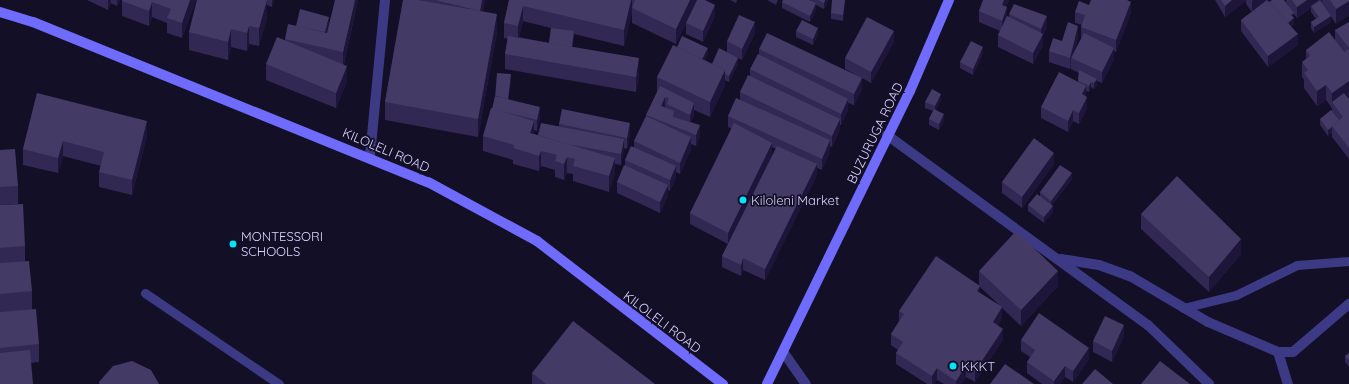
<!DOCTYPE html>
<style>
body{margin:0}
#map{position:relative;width:1349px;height:384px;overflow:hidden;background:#130f26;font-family:Quicksand,sans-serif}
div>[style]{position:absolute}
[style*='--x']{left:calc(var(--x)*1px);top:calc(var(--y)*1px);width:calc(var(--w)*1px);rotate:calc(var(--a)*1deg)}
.service>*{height:9px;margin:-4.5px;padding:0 4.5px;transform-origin:4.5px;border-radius:4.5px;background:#3d3a85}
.minor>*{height:10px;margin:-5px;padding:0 5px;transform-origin:5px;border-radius:5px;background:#3d3a85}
.secondary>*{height:10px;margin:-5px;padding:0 5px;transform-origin:5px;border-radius:5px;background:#6f6bff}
.wall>*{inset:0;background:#312854}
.shaded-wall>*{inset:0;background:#1d163a}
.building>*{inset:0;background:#433a66}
.dots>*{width:11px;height:11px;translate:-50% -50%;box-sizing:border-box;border:2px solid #130f26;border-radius:50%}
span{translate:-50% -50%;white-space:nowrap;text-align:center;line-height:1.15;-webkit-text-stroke:3.5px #130f26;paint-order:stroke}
.street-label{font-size:13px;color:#d9d4ff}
.poi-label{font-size:13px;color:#d9d4ff}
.left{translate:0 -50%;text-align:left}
</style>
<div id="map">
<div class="service">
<div style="--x:145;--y:293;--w:162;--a:34.2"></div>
<div style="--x:1183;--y:308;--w:55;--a:-13.8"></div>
<div style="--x:1236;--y:295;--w:68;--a:-26.2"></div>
<div style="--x:1297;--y:265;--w:52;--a:-4.4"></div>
</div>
<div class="minor">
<div style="--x:887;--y:135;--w:323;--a:36.1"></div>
<div style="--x:1148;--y:325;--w:85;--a:44"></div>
<div style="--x:370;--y:156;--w:157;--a:-84.5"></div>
<div style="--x:1061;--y:259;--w:38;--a:9"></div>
<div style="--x:1099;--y:265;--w:33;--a:20"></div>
<div style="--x:1130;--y:276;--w:91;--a:30.5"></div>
<div style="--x:1208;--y:322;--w:76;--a:23.2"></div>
<div style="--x:1278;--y:352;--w:15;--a:0"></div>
<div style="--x:1293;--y:352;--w:74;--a:-40.6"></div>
<div style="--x:1278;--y:352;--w:34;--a:73"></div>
<div style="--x:784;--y:353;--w:38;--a:55"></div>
</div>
<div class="secondary">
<div style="--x:0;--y:12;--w:34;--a:17"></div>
<div style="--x:33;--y:22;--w:426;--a:22.1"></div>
<div style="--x:428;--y:182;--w:124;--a:28.4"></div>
<div style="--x:537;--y:241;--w:235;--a:37.6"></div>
<div style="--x:767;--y:384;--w:326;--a:-64"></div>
<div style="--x:910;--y:91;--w:99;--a:-66.8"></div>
</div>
<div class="wall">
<div style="clip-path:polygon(87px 0,120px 0,117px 6px,111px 3px,108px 10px)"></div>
<div style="clip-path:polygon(196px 0,182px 38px,167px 33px,167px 23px,152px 17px,149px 26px,122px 16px,122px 1px)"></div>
<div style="clip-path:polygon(197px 0,274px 0,272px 7px,267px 5px,267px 18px,259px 46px,249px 44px,247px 51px,231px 47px,228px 60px,189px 50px,189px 32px)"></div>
<div style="clip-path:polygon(358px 0,344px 64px,347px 81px,336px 108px,266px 80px,266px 64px,285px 40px,285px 39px,296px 26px,329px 24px)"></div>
<div style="clip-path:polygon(403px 0,485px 0,483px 11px,497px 32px,478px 137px,385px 120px,385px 102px)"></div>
<div style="clip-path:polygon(evenodd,509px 0,705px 0,715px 16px,703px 42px,686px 34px,686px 23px,676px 44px,632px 23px,632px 12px,624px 46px,574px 34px,572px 47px,639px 74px,636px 92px,505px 69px,505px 54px,508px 39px,504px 38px,504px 23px,509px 0,523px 21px,551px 28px,549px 43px,519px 37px,523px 21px)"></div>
<div style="clip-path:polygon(730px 0,737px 0,736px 3px)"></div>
<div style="clip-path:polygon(767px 0,778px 0,776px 5px)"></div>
<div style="clip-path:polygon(810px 0,828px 0,824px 9px,816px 5px,816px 9px,810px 22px,782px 8px,782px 2px,810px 1px)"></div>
<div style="clip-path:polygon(845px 0,843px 21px,831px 19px,831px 13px)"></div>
<div style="clip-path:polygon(983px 0,1009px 0,1006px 7px,1007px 16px,1009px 17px,1009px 14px,1047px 27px,1043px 35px,1043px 45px,1033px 64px,998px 47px,998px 35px,1000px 31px,979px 22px,979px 11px)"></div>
<div style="clip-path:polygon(1215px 0,1267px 0,1269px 2px,1291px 10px,1286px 2px,1286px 0,1349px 0,1336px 24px,1322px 3px,1322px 1px,1321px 2px,1331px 22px,1314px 33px,1311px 28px,1311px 22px,1316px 19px,1311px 12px,1311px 8px,1297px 18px,1294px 14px,1294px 24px,1291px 26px,1298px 45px,1268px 67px,1241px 31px,1241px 20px,1252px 12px,1246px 4px,1246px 1px,1225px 17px)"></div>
<div style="clip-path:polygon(1089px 5px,1131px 13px,1116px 52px,1114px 51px,1114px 59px,1102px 83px,1097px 81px,1097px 85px,1094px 89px,1091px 87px,1089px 92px,1086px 91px,1086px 96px,1087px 108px,1079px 124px,1073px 121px,1068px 132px,1041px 118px,1041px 107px,1078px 82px,1079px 73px,1071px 69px,1071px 66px,1070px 69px,1049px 62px,1049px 51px,1062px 41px,1078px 37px,1074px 52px,1082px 38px,1081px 38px,1081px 27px,1082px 25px,1075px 23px,1075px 12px)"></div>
<div style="clip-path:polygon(1349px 22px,1349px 96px,1348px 97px,1349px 99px,1349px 159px,1332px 137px,1332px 133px,1328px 136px,1320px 125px,1320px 119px,1332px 111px,1332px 108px,1326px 100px,1317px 106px,1304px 88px,1304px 80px,1302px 77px,1302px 62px,1306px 59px,1306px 50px,1335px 41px,1335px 30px)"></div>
<div style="clip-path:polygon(796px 31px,818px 34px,813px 45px,796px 37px)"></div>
<div style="clip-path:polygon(755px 33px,742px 60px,738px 58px,738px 64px,729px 82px,725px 80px,725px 85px,710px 117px,694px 110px,694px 114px,691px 122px,700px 136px,696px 146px,691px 144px,691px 149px,680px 174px,676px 172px,676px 177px,670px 191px,668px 190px,668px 196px,660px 213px,617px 193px,617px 182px,625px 165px,625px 160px,634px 147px,634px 141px,646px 117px,646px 115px,657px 92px,657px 77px,677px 47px,708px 54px,704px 60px,712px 64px,727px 52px,727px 41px)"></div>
<div style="clip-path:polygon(evenodd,894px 42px,871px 83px,862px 78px,862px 89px,854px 105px,848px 103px,848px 110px,841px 125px,840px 125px,840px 130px,832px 147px,830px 146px,830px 152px,822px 170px,817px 168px,817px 175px,765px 280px,743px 270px,741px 276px,722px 267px,722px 256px,728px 244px,690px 224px,690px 213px,732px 129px,728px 127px,728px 116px,740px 100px,740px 92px,750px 76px,750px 69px,759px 55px,759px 49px,856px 75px,845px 69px,845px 58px,894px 42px,772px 147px,776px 149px,738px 225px,772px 155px,772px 147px)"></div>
<div style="clip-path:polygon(983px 53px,973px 75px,960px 68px,960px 62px)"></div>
<div style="clip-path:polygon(511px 80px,508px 99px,540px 118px,537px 131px,534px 130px,534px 134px,538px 135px,559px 126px,559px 124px,630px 134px,627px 149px,624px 148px,621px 165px,615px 164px,615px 173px,609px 192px,573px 181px,573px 174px,567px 173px,564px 180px,555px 177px,555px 170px,541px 166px,539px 171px,513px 164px,513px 160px,483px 151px,483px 136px,492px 109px)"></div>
<div style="clip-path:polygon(37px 93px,147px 136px,132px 195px,99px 187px,99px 172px,101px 166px,63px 156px,58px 173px,23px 165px,23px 149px)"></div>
<div style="clip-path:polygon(941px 99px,936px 110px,944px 120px,939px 130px,929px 125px,929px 119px,933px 111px,925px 108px,925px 102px)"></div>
<div style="clip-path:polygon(0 150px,18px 186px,18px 204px,0 205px)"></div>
<div style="clip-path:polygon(1054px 164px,1022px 208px,1002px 193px,1002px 182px)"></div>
<div style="clip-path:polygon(1072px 179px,1052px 205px,1053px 212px,1044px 223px,1028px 211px,1028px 205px,1040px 196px,1040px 192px)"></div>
<div style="clip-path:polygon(0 205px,25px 246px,25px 261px,32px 291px,32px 309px,39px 344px,39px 362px,31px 363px,0 384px)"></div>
<div style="clip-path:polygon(1141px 214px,1241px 254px,1209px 292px,1141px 229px)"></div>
<div style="clip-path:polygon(evenodd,979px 271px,1058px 286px,1021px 326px,1002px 308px,1002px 318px,998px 325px,1003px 340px,975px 382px,966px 377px,961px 384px,944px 384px,937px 380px,934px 384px,927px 384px,896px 364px,896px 353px,898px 350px,891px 345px,891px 334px,899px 321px,899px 311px,979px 285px,979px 271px,980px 287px,993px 299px,1000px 306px,980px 293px,980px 287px)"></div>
<div style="clip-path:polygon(1124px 336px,1112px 362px,1093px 352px,1093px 341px)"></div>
<div style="clip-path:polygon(1021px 340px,1089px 359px,1073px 382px,1065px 377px,1060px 384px,1042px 384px,1027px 373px,1027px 362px,1030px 357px,1021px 351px)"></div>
<div style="clip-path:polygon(1349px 353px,1349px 367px,1345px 362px,1345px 356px)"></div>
<div style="clip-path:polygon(532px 373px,655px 384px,532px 384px)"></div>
</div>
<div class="shaded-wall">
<div style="clip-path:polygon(108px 0,111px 0,111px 3px,108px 10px)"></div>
<div style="clip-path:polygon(117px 0,120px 0,117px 6px)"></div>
<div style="clip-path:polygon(190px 0,196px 0,182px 38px,182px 23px)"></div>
<div style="clip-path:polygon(267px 0,267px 18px,259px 46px,259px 28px)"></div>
<div style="clip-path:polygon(272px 0,274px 0,272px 7px)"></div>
<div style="clip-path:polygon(355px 0,358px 0,343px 67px,343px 52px)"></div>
<div style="clip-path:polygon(482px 0,485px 0,480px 26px,480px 11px)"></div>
<div style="clip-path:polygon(631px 0,632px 0,632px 12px,624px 46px,624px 30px)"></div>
<div style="clip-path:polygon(690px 0,698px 0,676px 44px,676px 29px)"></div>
<div style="clip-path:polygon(825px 0,828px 0,824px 9px,824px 3px)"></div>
<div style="clip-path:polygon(845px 0,843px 21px,843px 15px)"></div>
<div style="clip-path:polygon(1004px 0,1009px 0,1002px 16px,1002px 5px)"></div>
<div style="clip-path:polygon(1232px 0,1246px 0,1246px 1px,1225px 17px,1225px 6px)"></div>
<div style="clip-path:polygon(1253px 0,1267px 0,1252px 12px,1252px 1px)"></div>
<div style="clip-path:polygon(1307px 0,1322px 0,1322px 1px,1313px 7px,1311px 6px,1311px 8px,1297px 18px,1297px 7px)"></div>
<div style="clip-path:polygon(1349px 1px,1349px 16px,1336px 24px,1336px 9px)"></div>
<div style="clip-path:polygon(152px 2px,152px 17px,149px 26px,149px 11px)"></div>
<div style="clip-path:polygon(1131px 2px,1131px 13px,1116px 52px,1116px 40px)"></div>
<div style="clip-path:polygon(816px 3px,816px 9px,810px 22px,810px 16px)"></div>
<div style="clip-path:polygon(715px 5px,715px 16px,703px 42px,703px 31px)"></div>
<div style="clip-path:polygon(523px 6px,523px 21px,518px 41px,518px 26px)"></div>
<div style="clip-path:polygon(1007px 7px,1007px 18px,1002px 32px,1002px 21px)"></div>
<div style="clip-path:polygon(1294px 13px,1294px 24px,1286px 30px,1291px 15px)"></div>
<div style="clip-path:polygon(497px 14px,497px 32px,478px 137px,478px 119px)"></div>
<div style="clip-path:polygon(1047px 16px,1047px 27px,1043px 35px,1043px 45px,1033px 64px,1033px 53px,1041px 39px,1041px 29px)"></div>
<div style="clip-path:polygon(1331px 16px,1331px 22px,1314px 33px,1314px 27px)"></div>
<div style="clip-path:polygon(329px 17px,329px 28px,325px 44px,325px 33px)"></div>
<div style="clip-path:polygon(755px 22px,755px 33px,742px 60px,742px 49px)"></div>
<div style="clip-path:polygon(249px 26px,249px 44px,247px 51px,247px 33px)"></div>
<div style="clip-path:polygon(1078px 26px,1078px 37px,1073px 59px,1071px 58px,1070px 69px,1070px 58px)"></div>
<div style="clip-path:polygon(818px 28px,818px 34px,813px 45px,813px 39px)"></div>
<div style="clip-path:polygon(231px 29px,231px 47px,228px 60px,228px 42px)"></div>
<div style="clip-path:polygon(574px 31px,574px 37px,571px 56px,571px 50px)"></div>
<div style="clip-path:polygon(894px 31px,894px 42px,871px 83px,871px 72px)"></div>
<div style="clip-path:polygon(1298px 34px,1298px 45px,1268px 67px,1268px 56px)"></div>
<div style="clip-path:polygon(983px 47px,983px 53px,973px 75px,973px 69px)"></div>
<div style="clip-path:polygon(708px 48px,708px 54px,701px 68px,701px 62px)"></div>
<div style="clip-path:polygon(1114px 48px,1114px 59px,1102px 83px,1102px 72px)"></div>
<div style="clip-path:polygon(639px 58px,639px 74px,636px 92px,636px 77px)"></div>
<div style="clip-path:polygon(738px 58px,738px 64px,729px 82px,729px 76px)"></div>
<div style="clip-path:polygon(347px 66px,347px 81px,336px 108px,336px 93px)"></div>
<div style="clip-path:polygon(725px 70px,725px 85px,710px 117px,710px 102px)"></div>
<div style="clip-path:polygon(511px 74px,511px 80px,508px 105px,508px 99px)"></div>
<div style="clip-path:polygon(862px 78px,862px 89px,854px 105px,854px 94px)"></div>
<div style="clip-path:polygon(1097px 79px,1097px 85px,1094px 89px,1094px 83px)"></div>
<div style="clip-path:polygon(1349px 81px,1349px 96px,1335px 106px,1332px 102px,1332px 93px)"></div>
<div style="clip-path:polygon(1091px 82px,1091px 87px,1089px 92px,1089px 86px)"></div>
<div style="clip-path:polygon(1326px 85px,1326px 100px,1317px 106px,1317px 91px)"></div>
<div style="clip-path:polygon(1086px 86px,1086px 97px,1082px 94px)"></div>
<div style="clip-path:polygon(941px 94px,941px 99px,935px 112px,935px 106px)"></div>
<div style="clip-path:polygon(665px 97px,665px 108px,661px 106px)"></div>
<div style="clip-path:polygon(1087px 97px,1087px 108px,1079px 124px,1079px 113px)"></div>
<div style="clip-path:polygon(848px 99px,848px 110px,841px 125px,841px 114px)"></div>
<div style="clip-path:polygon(694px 103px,694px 114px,690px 126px,690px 115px)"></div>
<div style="clip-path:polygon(540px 107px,540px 118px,537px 131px,537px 120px)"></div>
<div style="clip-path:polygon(1073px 110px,1073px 121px,1068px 132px,1068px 121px)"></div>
<div style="clip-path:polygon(944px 114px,944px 120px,939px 130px,939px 124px)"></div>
<div style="clip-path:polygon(840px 119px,840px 130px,832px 147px,832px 136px)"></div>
<div style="clip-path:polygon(147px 121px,147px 136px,132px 195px,132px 180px)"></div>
<div style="clip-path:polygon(534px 121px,534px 136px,530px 133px)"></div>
<div style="clip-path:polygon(630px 123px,630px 134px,627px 149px,627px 138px)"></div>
<div style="clip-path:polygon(700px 125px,700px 136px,696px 146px,696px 135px)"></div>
<div style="clip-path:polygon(1332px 127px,1332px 133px,1328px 136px,1328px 130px)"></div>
<div style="clip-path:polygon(691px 137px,691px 149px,680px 174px,680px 163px)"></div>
<div style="clip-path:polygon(624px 139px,624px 151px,621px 165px,621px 154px)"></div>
<div style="clip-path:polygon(830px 140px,830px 152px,822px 170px,822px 159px)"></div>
<div style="clip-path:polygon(63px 141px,63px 156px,58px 173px,58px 158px)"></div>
<div style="clip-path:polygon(772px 143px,772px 155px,728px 244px,728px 233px)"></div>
<div style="clip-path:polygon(541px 151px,541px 166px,539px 171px,539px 156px)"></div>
<div style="clip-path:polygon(1054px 153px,1054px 164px,1022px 208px,1022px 197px)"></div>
<div style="clip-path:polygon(567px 157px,567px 173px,564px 180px,564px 164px)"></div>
<div style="clip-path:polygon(615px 158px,615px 173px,609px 192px,609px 176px)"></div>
<div style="clip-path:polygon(817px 164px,817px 175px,765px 280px,765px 269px)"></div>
<div style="clip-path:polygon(676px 166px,676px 177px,670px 191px,670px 180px)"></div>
<div style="clip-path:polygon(1072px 173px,1072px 179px,1051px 206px,1051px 201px)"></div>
<div style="clip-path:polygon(668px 185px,668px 196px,660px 213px,660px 202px)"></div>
<div style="clip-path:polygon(1053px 206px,1053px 212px,1044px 223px,1044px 217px)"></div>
<div style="clip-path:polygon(1241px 239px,1241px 254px,1209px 292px,1209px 277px)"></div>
<div style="clip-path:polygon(743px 258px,743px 270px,741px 276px,741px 265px)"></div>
<div style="clip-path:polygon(1058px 271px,1058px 286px,1021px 326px,1021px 310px)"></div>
<div style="clip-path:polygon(980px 286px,980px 297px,977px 291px)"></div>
<div style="clip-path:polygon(1002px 307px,1002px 318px,993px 333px,993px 322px)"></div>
<div style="clip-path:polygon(1124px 325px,1124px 336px,1112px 362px,1112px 351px)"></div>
<div style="clip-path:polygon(1003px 329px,1003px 340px,975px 382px,975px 371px)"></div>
<div style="clip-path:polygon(1089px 348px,1089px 359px,1073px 382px,1073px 371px)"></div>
<div style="clip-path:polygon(966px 366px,966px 377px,961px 384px,956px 384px,956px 381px)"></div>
<div style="clip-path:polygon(1065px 366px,1065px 377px,1060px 384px,1054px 384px,1054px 381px)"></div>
<div style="clip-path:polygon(937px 368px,937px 380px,934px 384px,932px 384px,932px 376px)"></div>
</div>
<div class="building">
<div style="clip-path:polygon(122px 0,190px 0,182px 23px,167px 18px,171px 9px,152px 2px,149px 11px,122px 1px)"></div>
<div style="clip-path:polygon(197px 0,267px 0,259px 28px,249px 26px,247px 33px,231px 29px,228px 42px,189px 32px)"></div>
<div style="clip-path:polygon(335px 0,355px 0,343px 52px,285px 39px,288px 24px,327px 33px)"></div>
<div style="clip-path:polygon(403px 0,418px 0,497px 14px,478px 119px,385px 102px)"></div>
<div style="clip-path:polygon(435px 0,482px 0,480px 11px)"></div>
<div style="clip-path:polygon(509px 0,631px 0,624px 30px,523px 6px,518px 26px,504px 23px)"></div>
<div style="clip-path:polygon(635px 0,690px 0,676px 29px,632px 8px)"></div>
<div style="clip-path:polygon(697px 0,705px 0,715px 5px,703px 31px,686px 23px)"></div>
<div style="clip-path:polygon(783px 0,809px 0,816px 3px,810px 16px,782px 2px)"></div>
<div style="clip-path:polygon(818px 0,825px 0,824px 3px)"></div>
<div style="clip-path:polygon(832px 0,845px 0,843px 15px,831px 13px)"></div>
<div style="clip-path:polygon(983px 0,1004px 0,1002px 5px,1007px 7px,1002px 21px,979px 11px)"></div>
<div style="clip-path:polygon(1091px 0,1127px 0,1131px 2px,1116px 40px,1081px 27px,1085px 15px,1075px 12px,1079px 1px,1089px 5px)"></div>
<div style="clip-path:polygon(1221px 0,1232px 0,1225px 6px)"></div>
<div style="clip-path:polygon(1267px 0,1298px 34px,1268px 56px,1241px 20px)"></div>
<div style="clip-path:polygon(1272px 0,1284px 0,1294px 13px,1291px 15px,1294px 18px,1288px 23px,1269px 2px)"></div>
<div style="clip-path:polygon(1292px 0,1307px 0,1297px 7px)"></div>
<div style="clip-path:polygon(1320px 0,1331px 16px,1314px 27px,1311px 22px,1319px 17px,1311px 6px)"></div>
<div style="clip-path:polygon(1330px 0,1349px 0,1349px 1px,1336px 9px)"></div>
<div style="clip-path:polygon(1014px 4px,1047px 16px,1041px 29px,1009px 14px)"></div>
<div style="clip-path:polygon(300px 9px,329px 17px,325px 32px,296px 26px)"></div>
<div style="clip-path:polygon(739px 15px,755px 22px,742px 49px,727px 41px)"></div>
<div style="clip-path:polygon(1007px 16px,1043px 34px,1033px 53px,998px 35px)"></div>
<div style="clip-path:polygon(867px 17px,894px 31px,871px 72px,845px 58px)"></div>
<div style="clip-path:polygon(802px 20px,818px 28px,813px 39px,796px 31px)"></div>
<div style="clip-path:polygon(1068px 22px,1078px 26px,1070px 58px,1049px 51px,1053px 38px,1062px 41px)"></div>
<div style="clip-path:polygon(1349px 22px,1349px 48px,1335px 30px)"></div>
<div style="clip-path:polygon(551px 28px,574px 31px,572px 47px,549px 43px)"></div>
<div style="clip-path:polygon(1329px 32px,1344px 52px,1348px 49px,1349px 51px,1349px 81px,1332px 93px,1326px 85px,1317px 91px,1304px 73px,1308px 70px,1302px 62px,1310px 56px,1306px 50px)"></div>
<div style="clip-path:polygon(767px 33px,862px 78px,854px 94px,759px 49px)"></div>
<div style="clip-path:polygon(1084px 33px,1114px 48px,1102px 72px,1071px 58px)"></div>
<div style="clip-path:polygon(508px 36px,639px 58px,636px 77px,505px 54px)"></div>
<div style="clip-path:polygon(682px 36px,708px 48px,702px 59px,677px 47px)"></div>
<div style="clip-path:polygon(277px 37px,347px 66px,336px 93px,266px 64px)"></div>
<div style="clip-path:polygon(971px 41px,983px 47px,973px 69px,960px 62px)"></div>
<div style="clip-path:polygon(673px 45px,725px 70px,710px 102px,657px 77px)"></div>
<div style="clip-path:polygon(719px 48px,738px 58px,729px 76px,725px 74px,725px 70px,712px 64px)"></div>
<div style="clip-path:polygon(758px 54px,848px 99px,841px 114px,750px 69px)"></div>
<div style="clip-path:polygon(1079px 70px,1097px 79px,1094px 83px,1091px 82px,1089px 86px,1078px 81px)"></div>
<div style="clip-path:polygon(1059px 72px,1086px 86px,1082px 94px,1087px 97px,1079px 113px,1073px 110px,1068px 121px,1041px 107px)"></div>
<div style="clip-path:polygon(497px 73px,511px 74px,508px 99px,495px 96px,495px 98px)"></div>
<div style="clip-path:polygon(748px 75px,840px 119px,832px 136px,740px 92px)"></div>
<div style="clip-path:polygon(660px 86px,694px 103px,690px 115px,667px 104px,669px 98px,665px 97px,661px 106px,674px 111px,673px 117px,700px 125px,696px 135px,646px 115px)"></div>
<div style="clip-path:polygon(932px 89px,941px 94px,935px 106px,925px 102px)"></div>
<div style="clip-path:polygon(37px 93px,147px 121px,132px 180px,99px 172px,104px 152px,63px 141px,58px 158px,23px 149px)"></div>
<div style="clip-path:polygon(1344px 93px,1349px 99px,1349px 148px,1332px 126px,1343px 117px,1332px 102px)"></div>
<div style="clip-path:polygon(495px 96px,540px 107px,537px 120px,492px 109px)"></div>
<div style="clip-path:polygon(736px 98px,830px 140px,822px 159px,728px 116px)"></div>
<div style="clip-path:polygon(491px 108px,534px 121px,530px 133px,615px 158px,609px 176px,573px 166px,575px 159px,567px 157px,564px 164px,555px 161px,557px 155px,541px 151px,539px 156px,513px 148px,514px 145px,483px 136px)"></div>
<div style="clip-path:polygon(562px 109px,630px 123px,627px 138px,559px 124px)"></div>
<div style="clip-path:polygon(934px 109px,944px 114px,939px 124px,929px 119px)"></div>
<div style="clip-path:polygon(1331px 110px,1339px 120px,1332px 126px,1332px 127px,1328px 130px,1320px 119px)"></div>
<div style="clip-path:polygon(646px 116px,691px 137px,680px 163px,634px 141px)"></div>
<div style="clip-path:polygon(541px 123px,624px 139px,621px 154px,567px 144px,538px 135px)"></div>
<div style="clip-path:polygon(734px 123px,772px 143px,728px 233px,690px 213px)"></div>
<div style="clip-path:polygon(1034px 138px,1054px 153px,1022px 197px,1002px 182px)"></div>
<div style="clip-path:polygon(631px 146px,676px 166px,670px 180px,625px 160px)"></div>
<div style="clip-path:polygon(777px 146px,817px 164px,765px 269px,743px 258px,741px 265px,722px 256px)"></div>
<div style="clip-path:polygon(15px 149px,18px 186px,0 187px,0 150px)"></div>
<div style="clip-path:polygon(624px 165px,668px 185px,660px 202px,617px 182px)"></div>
<div style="clip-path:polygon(1060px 165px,1072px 173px,1051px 201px,1040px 192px)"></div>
<div style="clip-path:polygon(1177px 176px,1241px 239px,1209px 277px,1141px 214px)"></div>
<div style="clip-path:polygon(1037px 194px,1053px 206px,1044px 217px,1028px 205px)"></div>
<div style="clip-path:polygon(23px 204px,25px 246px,0 248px,0 205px)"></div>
<div style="clip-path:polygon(1016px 231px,1058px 271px,1021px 310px,979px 271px)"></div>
<div style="clip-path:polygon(936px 256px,980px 286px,977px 291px,1002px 307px,993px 322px,1003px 329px,975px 371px,966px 366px,956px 381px,937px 368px,932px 376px,896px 353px,903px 342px,891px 334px,904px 314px,899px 311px)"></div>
<div style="clip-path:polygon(29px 261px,32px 291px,0 294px,0 263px)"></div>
<div style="clip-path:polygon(36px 309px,39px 344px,0 348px,0 312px)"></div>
<div style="clip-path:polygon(1039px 313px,1089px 348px,1073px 371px,1065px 366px,1054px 381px,1027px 362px,1035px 350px,1021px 340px)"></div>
<div style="clip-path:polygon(1105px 316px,1124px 325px,1112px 351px,1093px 341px)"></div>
<div style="clip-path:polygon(573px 321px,655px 384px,546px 384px,532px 373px)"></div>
<div style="clip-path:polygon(30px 350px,33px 384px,0 384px,0 353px)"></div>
<div style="clip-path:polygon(1349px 353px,1349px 361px,1345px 356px)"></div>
<div style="clip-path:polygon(132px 361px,151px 370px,159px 384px,99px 384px,99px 382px,113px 366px)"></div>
<div style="clip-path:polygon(1160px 361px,1190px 384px,1141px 384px)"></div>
<div style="clip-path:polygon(1005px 364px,1034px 384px,990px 384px)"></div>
<div style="clip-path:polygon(1095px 369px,1113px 384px,1082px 384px)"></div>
</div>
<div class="dots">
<div style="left:743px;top:200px;background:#00e5ff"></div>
<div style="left:233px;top:244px;background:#00e5ff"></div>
<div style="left:953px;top:366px;background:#00e5ff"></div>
</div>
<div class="street-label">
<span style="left:875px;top:133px;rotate:-64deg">BUZURUGA ROAD</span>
<span style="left:386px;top:150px;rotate:23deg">KILOLELI ROAD</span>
<span style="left:662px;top:322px;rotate:37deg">KILOLELI ROAD</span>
</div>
<div class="poi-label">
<span class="left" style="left:751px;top:200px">Kiloleni Market</span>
<span class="left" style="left:241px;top:244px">MONTESSORI<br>SCHOOLS</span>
<span class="left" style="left:961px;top:366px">KKKT</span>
</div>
</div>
